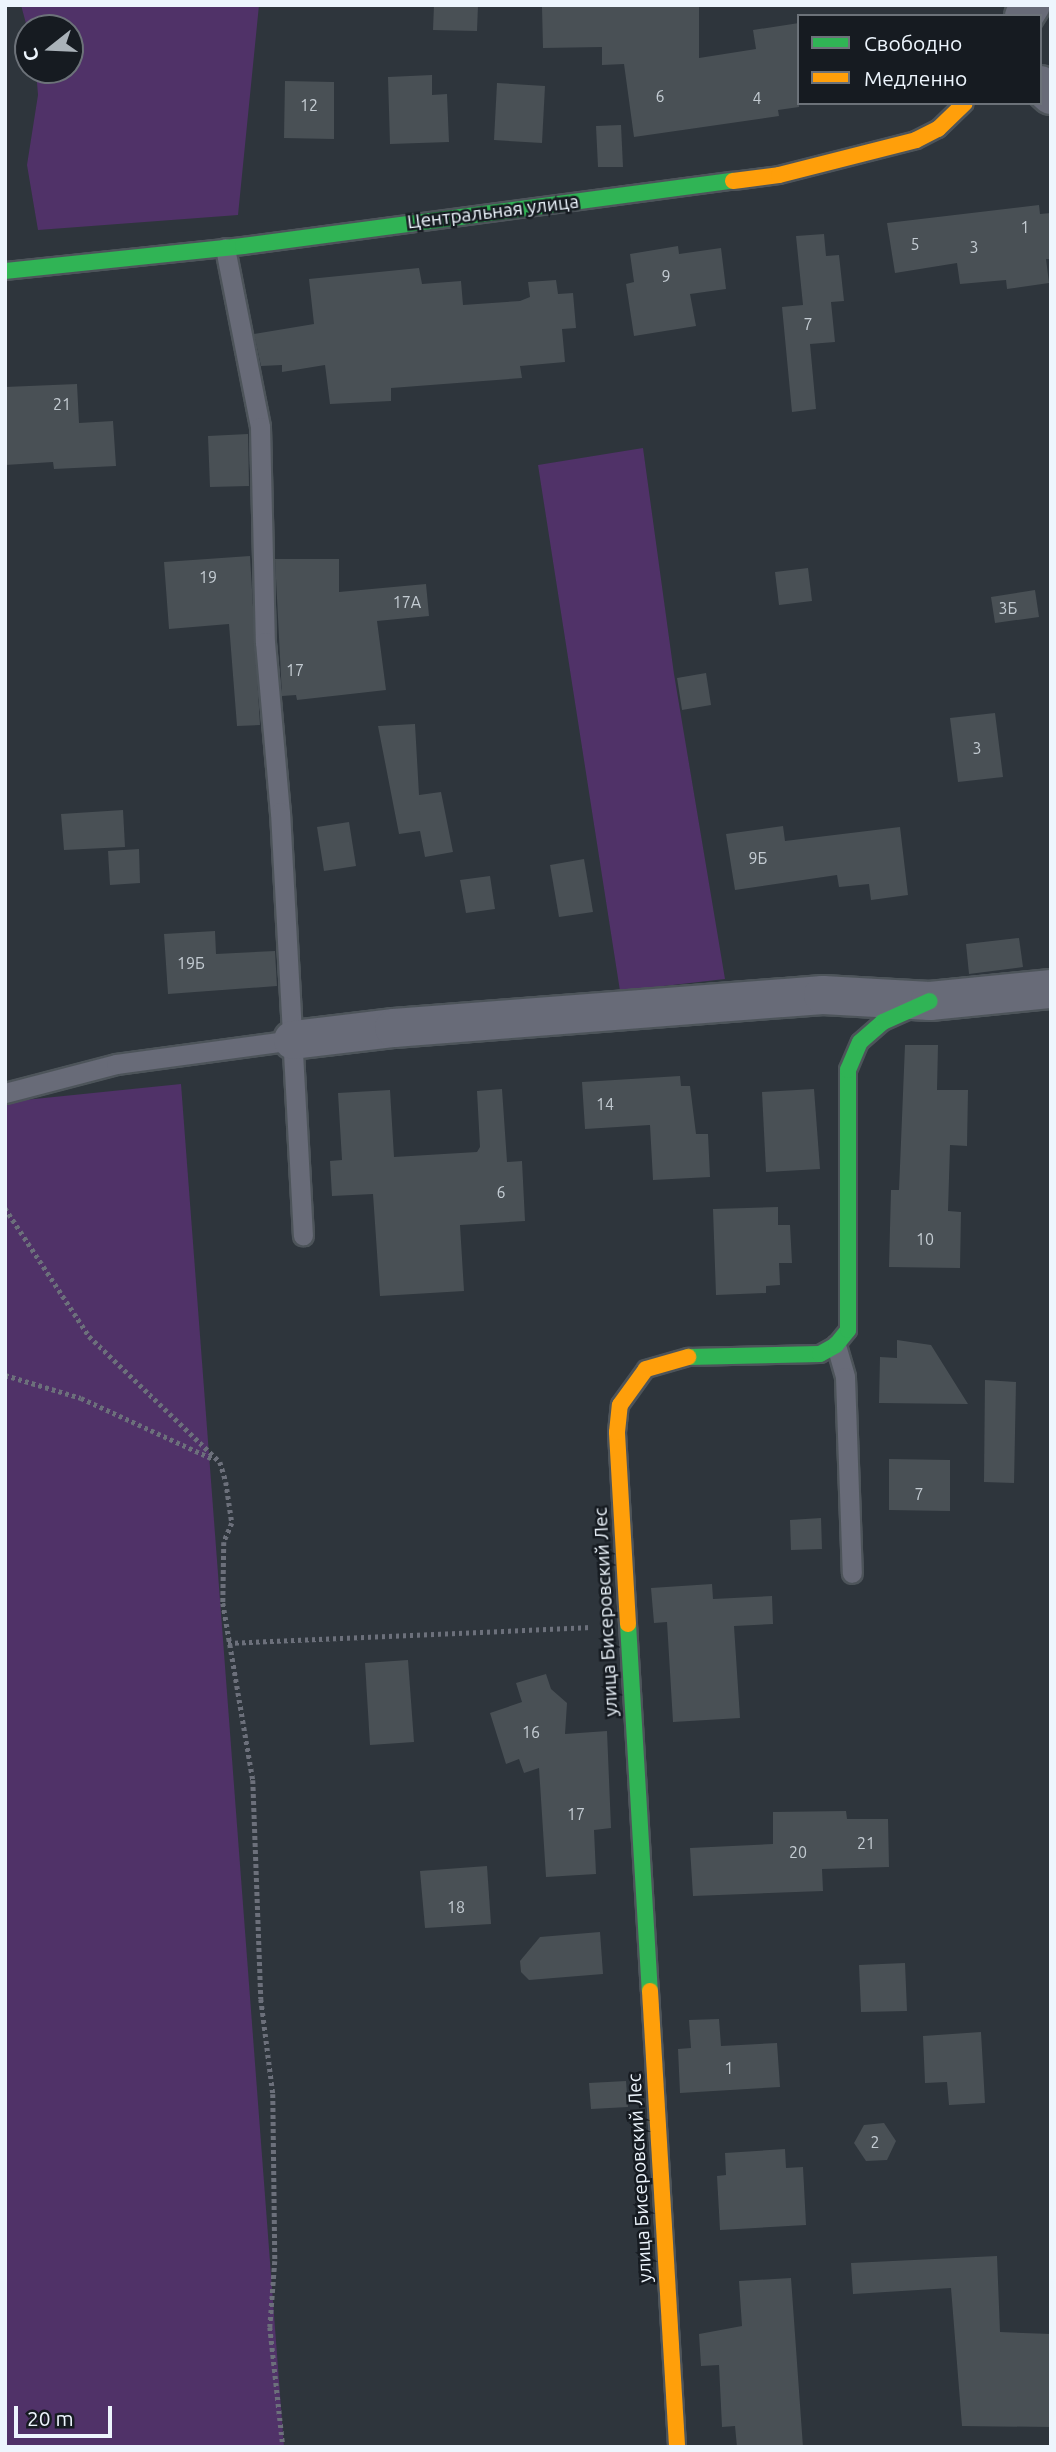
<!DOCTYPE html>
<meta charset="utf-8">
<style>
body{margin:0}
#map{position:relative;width:1056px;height:2452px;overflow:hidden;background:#2e353c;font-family:Ubuntu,sans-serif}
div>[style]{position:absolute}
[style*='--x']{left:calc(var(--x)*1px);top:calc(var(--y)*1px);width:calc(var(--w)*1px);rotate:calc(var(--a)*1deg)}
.green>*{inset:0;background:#503268}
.building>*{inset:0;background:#495055}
.path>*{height:4.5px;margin-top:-2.25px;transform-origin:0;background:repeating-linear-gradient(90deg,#6c707b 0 3.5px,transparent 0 7px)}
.roads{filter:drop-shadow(2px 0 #4d545a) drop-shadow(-2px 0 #4d545a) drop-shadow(0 2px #4d545a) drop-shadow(0 -2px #4d545a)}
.lane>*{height:19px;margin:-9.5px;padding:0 9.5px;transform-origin:9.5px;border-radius:9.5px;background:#686b78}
.street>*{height:38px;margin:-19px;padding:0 19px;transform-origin:19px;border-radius:19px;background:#686b78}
.fast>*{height:16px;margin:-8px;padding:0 8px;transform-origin:8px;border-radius:8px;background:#30b455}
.slow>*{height:16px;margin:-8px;padding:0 8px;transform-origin:8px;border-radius:8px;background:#ff9f0a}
span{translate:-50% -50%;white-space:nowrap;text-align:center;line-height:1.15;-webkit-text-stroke:5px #161b21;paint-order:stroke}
.number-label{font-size:16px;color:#c4ccd3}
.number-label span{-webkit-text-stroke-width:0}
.street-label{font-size:19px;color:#edf5fd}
.frame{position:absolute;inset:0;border:7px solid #edf5fd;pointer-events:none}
.legend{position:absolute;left:797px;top:14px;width:245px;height:91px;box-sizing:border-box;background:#161b21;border:2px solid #6c7279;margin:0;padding:9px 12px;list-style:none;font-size:21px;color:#edf5fd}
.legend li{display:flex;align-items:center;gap:14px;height:35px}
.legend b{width:35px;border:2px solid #6c7279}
.north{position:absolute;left:14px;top:14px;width:70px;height:70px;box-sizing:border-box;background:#161b21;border:2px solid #6c7279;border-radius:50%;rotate:252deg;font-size:19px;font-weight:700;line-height:28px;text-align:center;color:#edf5fd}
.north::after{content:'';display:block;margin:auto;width:24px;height:32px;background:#aab2b9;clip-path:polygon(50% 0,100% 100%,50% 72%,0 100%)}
.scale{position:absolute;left:14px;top:2406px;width:98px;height:32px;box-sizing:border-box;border:4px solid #edf5fd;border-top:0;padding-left:9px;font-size:21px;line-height:24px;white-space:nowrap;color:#edf5fd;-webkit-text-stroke:5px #161b21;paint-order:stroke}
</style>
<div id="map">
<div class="green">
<div style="clip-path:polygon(21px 5px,259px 5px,238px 215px,38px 230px,27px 165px,38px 95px,36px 70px,70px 70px,70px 28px,28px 31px)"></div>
<div style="clip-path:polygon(643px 448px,674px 674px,725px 979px,620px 991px,538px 465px)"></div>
<div style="clip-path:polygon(181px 1084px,284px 2447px,5px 2447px,5px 1102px)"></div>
</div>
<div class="building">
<div style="clip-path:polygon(434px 5px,478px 5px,477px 31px,433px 30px)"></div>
<div style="clip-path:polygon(699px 5px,699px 58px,756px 49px,753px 30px,799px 23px,799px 107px,778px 110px,779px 116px,634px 137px,624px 64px,602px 65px,602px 47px,543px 48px,542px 7px)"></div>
<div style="clip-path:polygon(432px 75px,432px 95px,447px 94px,449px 142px,390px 144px,388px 77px)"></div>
<div style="clip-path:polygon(285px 81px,334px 82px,334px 139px,284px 138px)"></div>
<div style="clip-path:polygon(497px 83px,545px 86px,542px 143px,494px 140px)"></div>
<div style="clip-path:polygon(621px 125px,623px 167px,598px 167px,596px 126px)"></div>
<div style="clip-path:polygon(1039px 205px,1040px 214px,1051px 213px,1051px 259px,1046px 259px,1049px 283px,1007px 289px,1006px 280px,960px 284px,957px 263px,895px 273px,887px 223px)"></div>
<div style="clip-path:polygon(824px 234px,826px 256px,839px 255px,844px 301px,831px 302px,835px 342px,810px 344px,816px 409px,792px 412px,782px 307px,803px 305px,796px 236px)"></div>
<div style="clip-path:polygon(678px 246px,679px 254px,721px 248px,726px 289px,690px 294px,696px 326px,634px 336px,626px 284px,634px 282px,630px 254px)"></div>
<div style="clip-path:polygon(419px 268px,422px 284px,461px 281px,463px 305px,520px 301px,530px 297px,528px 282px,556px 280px,558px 294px,573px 293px,576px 328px,562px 329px,565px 362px,520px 366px,522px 378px,391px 388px,391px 401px,330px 404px,325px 365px,282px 372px,282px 365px,261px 366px,254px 334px,314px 324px,309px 279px)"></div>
<div style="clip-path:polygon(77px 384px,79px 423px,113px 421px,116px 466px,54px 469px,53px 462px,5px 465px,5px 387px)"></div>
<div style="clip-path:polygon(248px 434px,249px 486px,210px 487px,208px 436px)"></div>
<div style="clip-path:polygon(250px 556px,260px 725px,237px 726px,229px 624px,169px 629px,164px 562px)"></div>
<div style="clip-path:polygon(275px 559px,339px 559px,339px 592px,426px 584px,429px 616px,377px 621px,386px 690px,297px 700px,296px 695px,282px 696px)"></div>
<div style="clip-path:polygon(808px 568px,812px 601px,779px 605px,775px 572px)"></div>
<div style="clip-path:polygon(1035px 590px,1039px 617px,995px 623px,991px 597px)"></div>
<div style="clip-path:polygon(706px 673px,711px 705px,682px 710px,677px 678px)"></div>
<div style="clip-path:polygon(995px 713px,1003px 777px,958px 782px,950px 718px)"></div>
<div style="clip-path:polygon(415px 724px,419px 795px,441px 792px,453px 852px,425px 857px,420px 831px,399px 834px,378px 726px)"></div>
<div style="clip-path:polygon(123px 810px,125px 847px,64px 850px,61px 814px)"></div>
<div style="clip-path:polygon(349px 822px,356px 866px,324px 871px,317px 827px)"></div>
<div style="clip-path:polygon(783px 826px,785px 841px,900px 827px,908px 895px,871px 900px,869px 884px,839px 887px,837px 875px,735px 890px,726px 834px)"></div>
<div style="clip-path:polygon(139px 849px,140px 883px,110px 885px,108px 851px)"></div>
<div style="clip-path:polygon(584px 859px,593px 912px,559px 917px,550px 865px)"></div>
<div style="clip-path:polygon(490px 876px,495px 909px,466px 913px,460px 880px)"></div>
<div style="clip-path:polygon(215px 931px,216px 954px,275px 951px,277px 986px,168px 994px,164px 934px)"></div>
<div style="clip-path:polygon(1019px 938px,1023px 967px,969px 974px,966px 944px)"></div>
<div style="clip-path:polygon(905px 1045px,938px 1045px,937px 1090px,968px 1090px,967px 1146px,950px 1145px,948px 1211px,961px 1212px,960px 1268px,889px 1267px,891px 1190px,899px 1190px)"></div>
<div style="clip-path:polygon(680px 1076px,681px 1086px,690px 1086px,696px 1134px,708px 1134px,710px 1177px,653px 1180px,650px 1125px,585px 1129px,582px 1082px)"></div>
<div style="clip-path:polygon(502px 1089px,507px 1162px,522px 1161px,525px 1221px,460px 1225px,464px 1291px,380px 1296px,373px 1194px,332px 1196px,330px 1161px,342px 1160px,338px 1093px,390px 1090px,394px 1157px,477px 1152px,480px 1147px,477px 1091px)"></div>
<div style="clip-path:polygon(814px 1089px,820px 1169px,766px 1172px,762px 1092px)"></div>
<div style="clip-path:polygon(778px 1207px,778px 1225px,790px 1225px,792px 1263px,779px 1263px,780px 1285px,766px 1286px,766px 1293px,716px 1295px,713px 1209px)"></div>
<div style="clip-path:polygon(897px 1340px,931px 1345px,968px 1404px,879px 1403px,880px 1357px,897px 1358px)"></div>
<div style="clip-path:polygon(985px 1380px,1016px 1382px,1014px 1483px,984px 1482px)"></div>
<div style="clip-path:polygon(889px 1459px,950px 1460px,950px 1511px,889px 1510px)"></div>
<div style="clip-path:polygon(821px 1518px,822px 1549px,791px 1550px,790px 1520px)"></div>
<div style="clip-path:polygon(712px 1584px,713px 1599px,772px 1596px,773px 1624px,734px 1626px,740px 1718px,673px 1722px,667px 1622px,654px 1623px,651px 1588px)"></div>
<div style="clip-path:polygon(408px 1660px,414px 1742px,370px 1745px,365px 1663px)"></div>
<div style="clip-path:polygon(546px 1674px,551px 1689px,567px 1703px,565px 1734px,607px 1731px,611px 1828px,594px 1830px,596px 1874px,546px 1877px,539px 1768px,524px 1773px,519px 1759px,506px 1764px,490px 1713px,522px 1702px,516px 1683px)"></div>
<div style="clip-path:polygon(846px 1811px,847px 1819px,888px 1819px,889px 1867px,822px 1869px,823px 1891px,693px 1896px,690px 1848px,773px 1844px,773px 1812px)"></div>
<div style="clip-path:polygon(487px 1866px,491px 1924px,425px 1928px,420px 1871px)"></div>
<div style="clip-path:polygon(600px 1932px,603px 1974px,529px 1980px,521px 1972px,520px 1961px,540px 1937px)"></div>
<div style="clip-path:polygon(905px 1963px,907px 2011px,861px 2012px,859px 1965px)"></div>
<div style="clip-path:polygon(719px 2019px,721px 2046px,777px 2043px,780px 2087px,680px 2093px,678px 2049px,691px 2048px,689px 2020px)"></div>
<div style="clip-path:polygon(981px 2032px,985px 2103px,949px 2105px,947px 2082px,925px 2083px,923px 2036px)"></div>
<div style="clip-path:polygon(626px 2081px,628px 2107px,591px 2109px,589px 2083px)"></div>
<div style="clip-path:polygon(884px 2123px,896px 2141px,887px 2160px,866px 2161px,854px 2143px,864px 2125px)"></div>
<div style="clip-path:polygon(785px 2149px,786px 2168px,803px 2167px,806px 2225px,720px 2230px,717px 2176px,726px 2175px,725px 2153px)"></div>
<div style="clip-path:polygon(997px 2256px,1000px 2332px,1051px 2334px,1051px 2427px,962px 2426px,951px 2288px,853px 2294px,851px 2263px)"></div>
<div style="clip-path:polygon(791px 2278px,803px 2447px,737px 2447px,735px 2426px,722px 2427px,719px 2365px,701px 2366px,699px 2334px,742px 2326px,739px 2281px)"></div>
</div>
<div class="path">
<div style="--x:5;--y:1208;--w:153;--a:56.7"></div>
<div style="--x:89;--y:1336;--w:182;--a:43.9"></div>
<div style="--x:220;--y:1462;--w:21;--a:73"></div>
<div style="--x:226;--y:1482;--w:41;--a:81.7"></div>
<div style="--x:232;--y:1523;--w:21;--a:113"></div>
<div style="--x:224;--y:1542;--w:61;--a:90.9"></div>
<div style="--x:223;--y:1603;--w:180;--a:80.4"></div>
<div style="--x:253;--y:1780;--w:219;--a:87.9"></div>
<div style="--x:261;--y:1999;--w:96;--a:82.8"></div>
<div style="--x:273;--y:2094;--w:167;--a:89.3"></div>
<div style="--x:275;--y:2261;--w:66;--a:94.3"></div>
<div style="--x:270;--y:2327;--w:121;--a:83.8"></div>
<div style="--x:5;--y:1375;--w:79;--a:16.8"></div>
<div style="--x:81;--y:1398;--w:145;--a:24.8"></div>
<div style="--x:228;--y:1643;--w:364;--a:-2.5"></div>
</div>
<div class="roads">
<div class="lane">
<div style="--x:225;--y:248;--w:182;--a:78.9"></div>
<div style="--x:260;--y:427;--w:215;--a:88.7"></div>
<div style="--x:265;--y:642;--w:171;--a:85"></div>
<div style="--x:280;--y:812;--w:424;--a:86.9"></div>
<div style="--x:5;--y:1093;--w:115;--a:-14.6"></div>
<div style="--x:116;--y:1064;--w:179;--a:-7.7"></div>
<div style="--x:836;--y:1345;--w:33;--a:74"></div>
<div style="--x:845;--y:1377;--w:196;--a:88"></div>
</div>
<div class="street">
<div style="--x:1024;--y:16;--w:13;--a:-58"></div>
<div style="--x:1040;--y:85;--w:15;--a:42"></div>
<div style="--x:293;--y:1040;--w:102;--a:-6.8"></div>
<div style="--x:394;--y:1028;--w:430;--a:-4.4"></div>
<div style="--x:823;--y:995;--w:107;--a:3.2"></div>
<div style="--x:930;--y:1001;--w:122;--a:-5.7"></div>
</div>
<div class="fast">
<div style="--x:5;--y:271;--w:239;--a:-6"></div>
<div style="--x:243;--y:246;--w:494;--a:-7.6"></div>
<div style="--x:688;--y:1357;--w:132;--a:-1.3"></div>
<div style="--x:820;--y:1354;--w:18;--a:-29"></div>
<div style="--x:836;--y:1345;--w:19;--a:-51"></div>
<div style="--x:848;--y:1330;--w:260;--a:-90"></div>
<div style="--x:848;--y:1070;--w:30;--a:-67"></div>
<div style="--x:860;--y:1042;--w:30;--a:-41"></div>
<div style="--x:883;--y:1022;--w:51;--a:-24.1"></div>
<div style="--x:628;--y:1624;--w:368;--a:86.6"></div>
</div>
<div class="slow">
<div style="--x:733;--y:181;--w:46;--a:-7.4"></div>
<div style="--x:779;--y:175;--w:141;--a:-14.3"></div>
<div style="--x:916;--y:140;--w:25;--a:-27"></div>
<div style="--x:938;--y:129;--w:37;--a:-44"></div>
<div style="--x:628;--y:1624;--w:192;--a:-93.3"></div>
<div style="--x:617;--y:1432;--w:27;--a:-84"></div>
<div style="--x:620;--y:1405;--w:44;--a:-54.2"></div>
<div style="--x:646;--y:1369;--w:44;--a:-15.9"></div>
<div style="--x:650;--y:1991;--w:457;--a:86.6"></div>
</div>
</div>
<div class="number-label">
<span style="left:660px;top:96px">6</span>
<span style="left:757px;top:98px">4</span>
<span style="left:309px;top:105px">12</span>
<span style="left:1025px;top:227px">1</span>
<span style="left:915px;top:244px">5</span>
<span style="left:974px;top:247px">3</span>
<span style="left:666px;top:276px">9</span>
<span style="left:808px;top:324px">7</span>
<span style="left:62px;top:404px">21</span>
<span style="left:208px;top:577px">19</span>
<span style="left:407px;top:602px">17А</span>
<span style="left:1008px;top:608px">3Б</span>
<span style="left:295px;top:670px">17</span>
<span style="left:977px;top:748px">3</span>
<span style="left:758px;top:858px">9Б</span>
<span style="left:191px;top:963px">19Б</span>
<span style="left:605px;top:1104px">14</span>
<span style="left:501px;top:1192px">6</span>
<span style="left:925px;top:1239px">10</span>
<span style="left:919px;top:1494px">7</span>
<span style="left:531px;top:1732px">16</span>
<span style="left:576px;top:1814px">17</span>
<span style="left:866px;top:1843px">21</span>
<span style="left:798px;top:1852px">20</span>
<span style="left:456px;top:1907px">18</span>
<span style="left:729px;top:2068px">1</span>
<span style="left:875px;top:2142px">2</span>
</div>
<div class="street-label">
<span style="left:493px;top:212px;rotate:-7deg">Центральная улица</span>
<span style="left:606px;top:1612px;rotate:-93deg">улица Бисеровский Лес</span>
<span style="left:640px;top:2178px;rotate:-93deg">улица Бисеровский Лес</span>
</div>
<div class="frame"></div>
<ul class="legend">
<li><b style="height:9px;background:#30b455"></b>Свободно</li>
<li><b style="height:9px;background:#ff9f0a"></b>Медленно</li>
</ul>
<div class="north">С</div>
<div class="scale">20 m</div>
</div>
